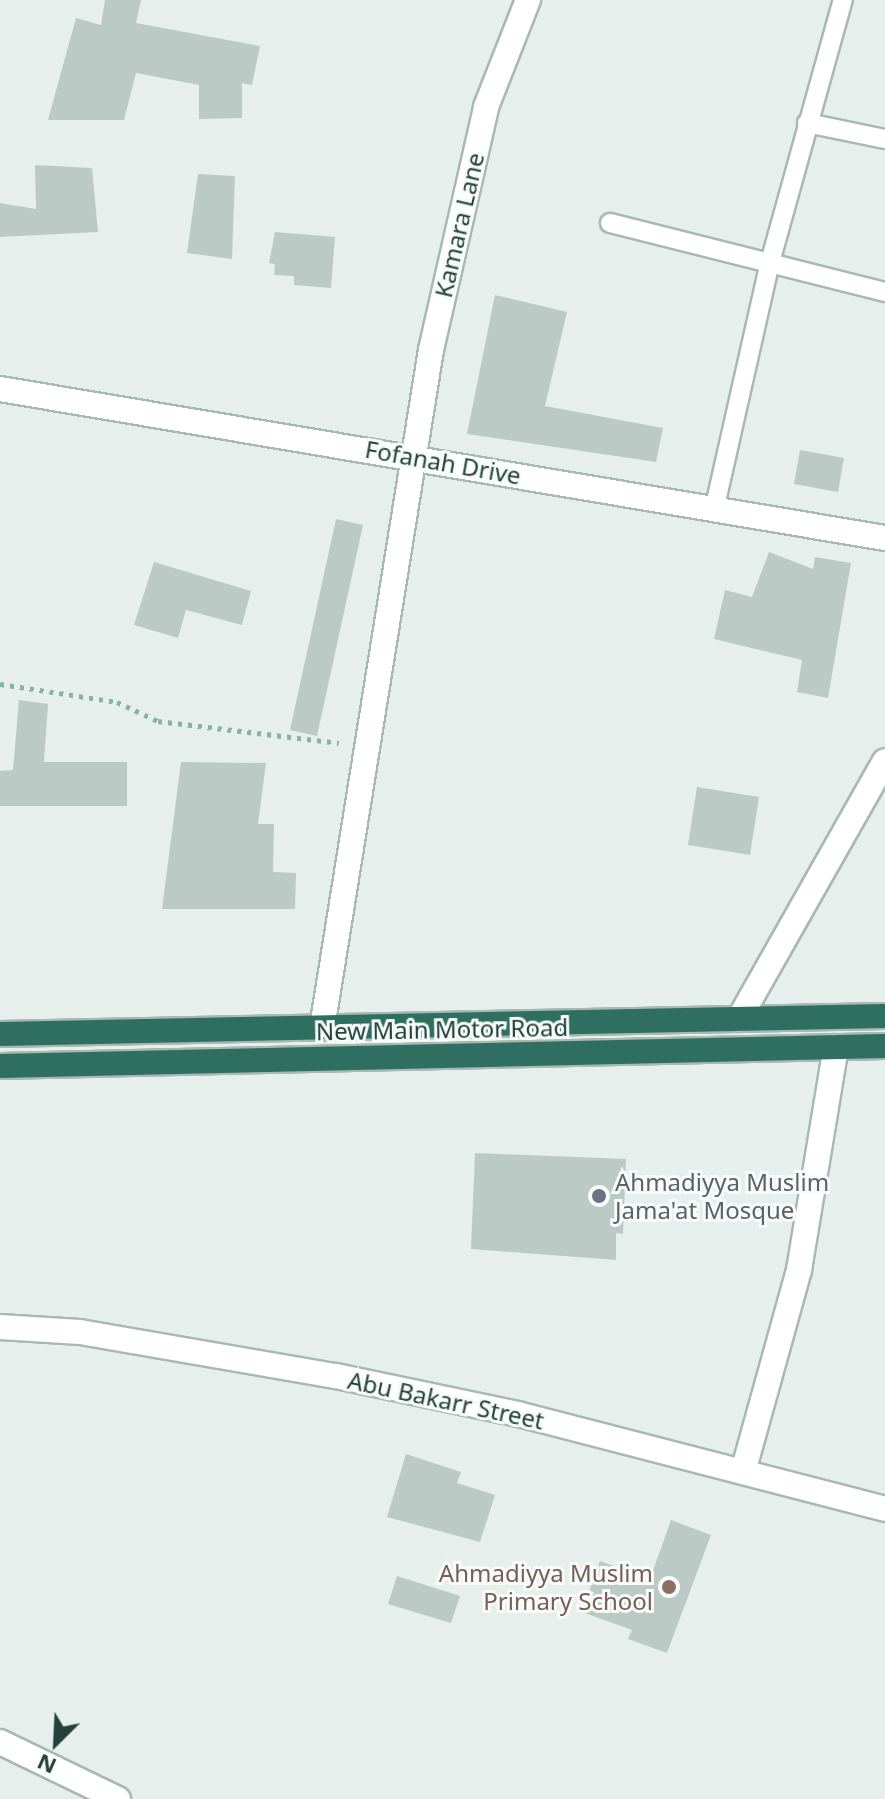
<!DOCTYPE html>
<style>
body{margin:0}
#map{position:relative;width:885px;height:1799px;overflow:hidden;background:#e6efeb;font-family:"Noto Sans",sans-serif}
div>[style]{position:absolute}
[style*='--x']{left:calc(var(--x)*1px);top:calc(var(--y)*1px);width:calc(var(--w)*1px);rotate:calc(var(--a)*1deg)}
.building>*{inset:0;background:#bbcac4}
.path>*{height:5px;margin-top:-2.5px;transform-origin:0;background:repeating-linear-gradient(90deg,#86b3a5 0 4px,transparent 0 10px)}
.roads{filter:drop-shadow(2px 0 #a8b8b2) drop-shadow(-2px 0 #a8b8b2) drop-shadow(0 2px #a8b8b2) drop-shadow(0 -2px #a8b8b2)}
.lane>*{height:18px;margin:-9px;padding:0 9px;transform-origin:9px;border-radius:9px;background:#fff}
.street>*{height:24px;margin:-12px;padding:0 12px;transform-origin:12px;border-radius:12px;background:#fff}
.secondary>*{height:24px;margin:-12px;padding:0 12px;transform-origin:12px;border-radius:12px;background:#fff}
.highway>*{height:24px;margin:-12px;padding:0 12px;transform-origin:12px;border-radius:12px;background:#2f6f62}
.dots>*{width:22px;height:22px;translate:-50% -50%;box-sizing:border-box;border:4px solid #f7fbf9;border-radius:50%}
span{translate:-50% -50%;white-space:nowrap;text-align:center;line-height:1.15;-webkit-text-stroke:6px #f7fbf9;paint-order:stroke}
.street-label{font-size:24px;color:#24423a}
.worship-label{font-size:24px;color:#5b616d}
.left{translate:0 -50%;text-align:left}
.education-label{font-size:24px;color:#785e54}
.right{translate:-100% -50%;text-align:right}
.north{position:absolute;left:16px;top:1703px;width:80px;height:80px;-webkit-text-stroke:6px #f7fbf9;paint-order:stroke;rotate:204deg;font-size:22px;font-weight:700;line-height:32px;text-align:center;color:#24423a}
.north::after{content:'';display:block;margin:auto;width:28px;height:36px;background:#24423a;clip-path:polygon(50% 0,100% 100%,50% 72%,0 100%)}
</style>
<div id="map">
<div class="building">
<div style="clip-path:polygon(105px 0,141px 0,136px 23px,260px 46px,252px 85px,242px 83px,242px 118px,199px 119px,199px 85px,136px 73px,124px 120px,48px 120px,76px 18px,101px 25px)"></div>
<div style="clip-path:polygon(35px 165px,92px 168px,98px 232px,0 237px,0 203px,36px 209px)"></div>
<div style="clip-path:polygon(198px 174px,235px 176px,232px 259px,187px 253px)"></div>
<div style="clip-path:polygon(275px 232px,335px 237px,331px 288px,294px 285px,294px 276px,274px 275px,275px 264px,269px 263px)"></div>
<div style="clip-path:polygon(495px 295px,567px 312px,545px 406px,663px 428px,656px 462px,467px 434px)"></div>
<div style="clip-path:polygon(800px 450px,844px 458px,838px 492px,794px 484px)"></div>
<div style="clip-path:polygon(336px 519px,363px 525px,317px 736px,290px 730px)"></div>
<div style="clip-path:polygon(769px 552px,813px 569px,815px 557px,851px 563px,828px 698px,797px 692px,802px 660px,714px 639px,725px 590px,752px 597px)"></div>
<div style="clip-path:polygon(154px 562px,251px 591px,242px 625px,186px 610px,178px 638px,134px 625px)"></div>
<div style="clip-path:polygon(19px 700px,48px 704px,44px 762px,127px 762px,127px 806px,0 806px,0 771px,13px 770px)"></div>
<div style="clip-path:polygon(181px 762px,266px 763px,258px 824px,274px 824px,273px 872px,296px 873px,295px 909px,162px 909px)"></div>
<div style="clip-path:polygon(697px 787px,759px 797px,750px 855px,688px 845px)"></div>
<div style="clip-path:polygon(475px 1153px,626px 1159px,623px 1234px,616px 1233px,616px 1260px,471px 1249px)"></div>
<div style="clip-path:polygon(406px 1454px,461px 1472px,457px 1483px,495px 1495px,480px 1542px,387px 1517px)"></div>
<div style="clip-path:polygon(671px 1520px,711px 1535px,667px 1653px,628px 1639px,632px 1630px,582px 1612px,600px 1561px,650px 1579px)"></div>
<div style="clip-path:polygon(397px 1576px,460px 1596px,451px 1623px,388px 1604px)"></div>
</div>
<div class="path">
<div style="--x:0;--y:684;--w:118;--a:8.7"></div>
<div style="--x:117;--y:702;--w:45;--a:24.9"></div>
<div style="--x:158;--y:721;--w:182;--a:6.9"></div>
</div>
<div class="roads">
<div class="lane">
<div style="--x:807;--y:123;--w:80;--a:11.6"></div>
<div style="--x:610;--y:223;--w:284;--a:14.1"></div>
<div style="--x:715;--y:506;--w:246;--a:-77.3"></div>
<div style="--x:769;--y:266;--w:276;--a:-74.5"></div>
</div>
<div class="street">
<div style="--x:739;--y:1019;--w:296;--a:-60.5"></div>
<div style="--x:322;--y:1028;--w:687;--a:-80.87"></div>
<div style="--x:431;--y:350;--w:249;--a:-77.2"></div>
<div style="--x:486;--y:107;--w:115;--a:-68.6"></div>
<div style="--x:743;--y:1472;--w:210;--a:-74.5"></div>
<div style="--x:799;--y:1270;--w:226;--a:-80.6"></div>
<div style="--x:0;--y:1742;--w:131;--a:25.8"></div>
</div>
<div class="secondary">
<div style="--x:0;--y:389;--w:897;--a:9.56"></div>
<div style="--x:0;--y:1327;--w:80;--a:3.6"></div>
<div style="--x:80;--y:1332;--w:260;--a:9.8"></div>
<div style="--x:336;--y:1376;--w:186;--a:11.8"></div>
<div style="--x:518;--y:1414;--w:379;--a:14.5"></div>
</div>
<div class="highway">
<div style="--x:0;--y:1034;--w:885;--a:-1.17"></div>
<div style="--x:0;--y:1066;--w:885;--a:-1.29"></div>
</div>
</div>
<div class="dots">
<div style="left:599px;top:1196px;background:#6b7280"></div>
<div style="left:669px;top:1587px;background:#8d6e63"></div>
</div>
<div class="street-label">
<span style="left:459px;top:225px;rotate:-77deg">Kamara Lane</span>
<span style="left:443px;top:462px;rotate:10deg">Fofanah Drive</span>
<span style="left:442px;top:1029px;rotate:-1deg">New Main Motor Road</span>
<span style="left:446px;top:1400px;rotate:12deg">Abu Bakarr Street</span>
</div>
<div class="worship-label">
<span class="left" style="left:615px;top:1196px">Ahmadiyya Muslim<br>Jama'at Mosque</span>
</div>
<div class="education-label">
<span class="right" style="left:653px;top:1587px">Ahmadiyya Muslim<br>Primary School</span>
</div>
<div class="north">N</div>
</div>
